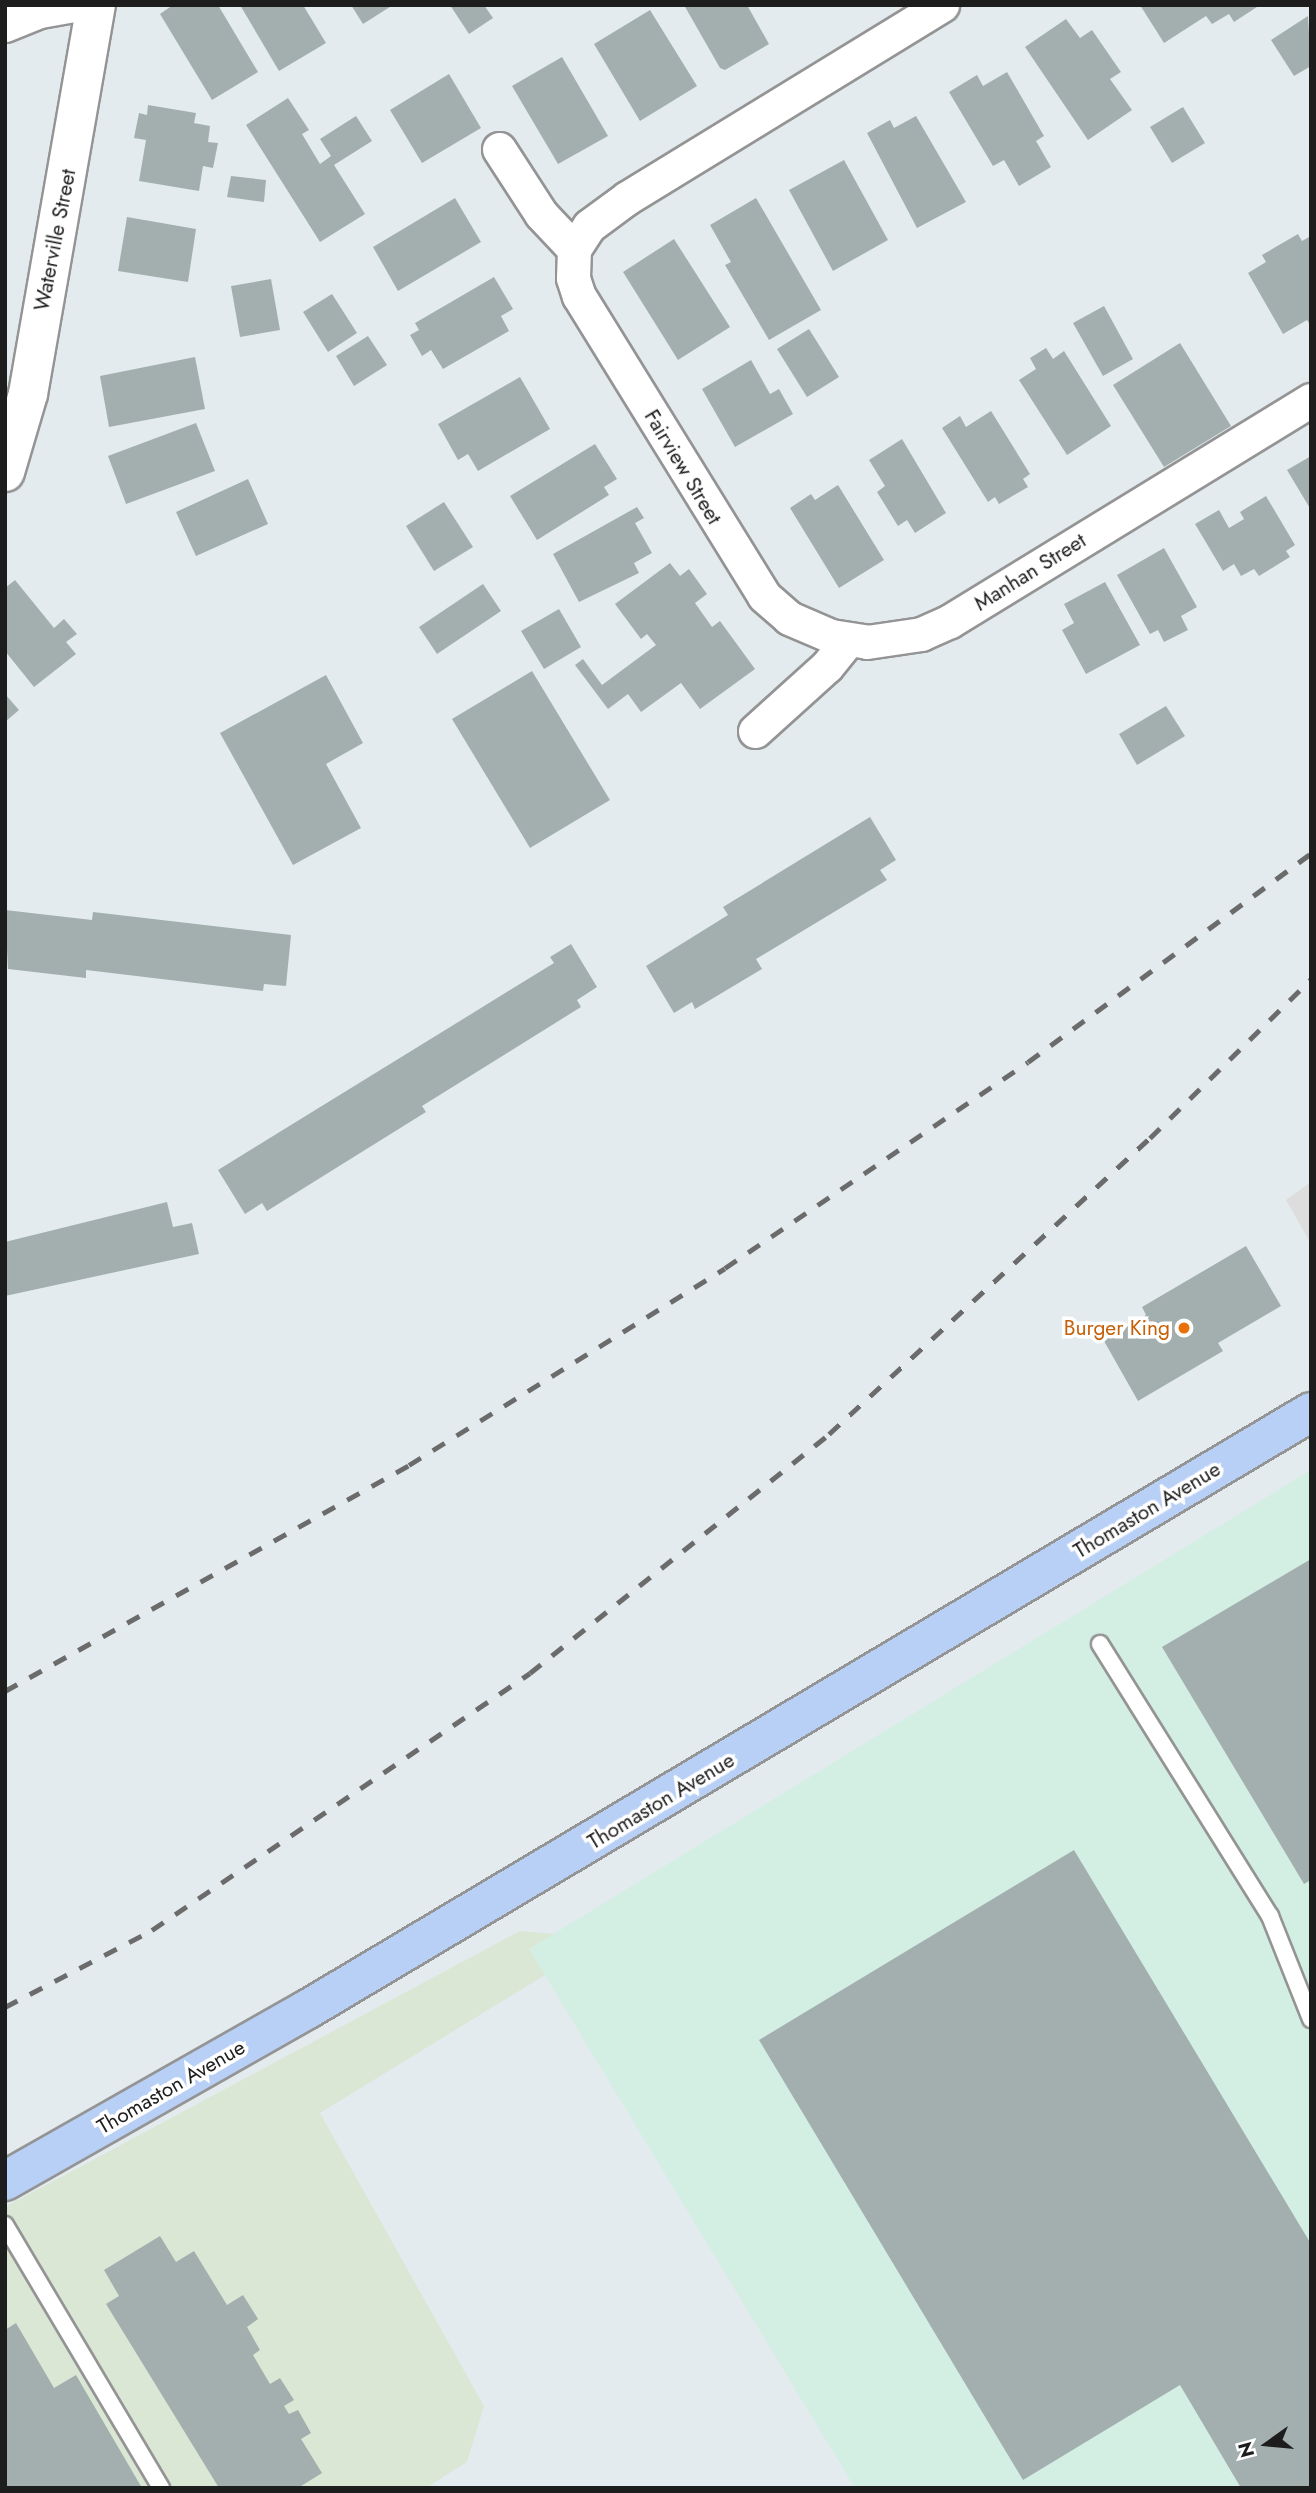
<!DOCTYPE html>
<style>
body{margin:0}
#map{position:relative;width:1316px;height:2493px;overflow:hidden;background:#e3ebee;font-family:Jost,sans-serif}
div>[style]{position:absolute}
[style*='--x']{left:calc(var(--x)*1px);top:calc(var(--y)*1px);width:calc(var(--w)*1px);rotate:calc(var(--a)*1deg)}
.commercial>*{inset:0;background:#d3eee3}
.industrial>*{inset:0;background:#dae7d5}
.parking>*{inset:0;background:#ddd}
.building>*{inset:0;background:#a3afaf}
.roads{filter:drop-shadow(2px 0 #949494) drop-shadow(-2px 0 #949494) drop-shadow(0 2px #949494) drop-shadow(0 -2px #949494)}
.service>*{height:16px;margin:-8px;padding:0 8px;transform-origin:8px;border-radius:8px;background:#fff}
.minor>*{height:33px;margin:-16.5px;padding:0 16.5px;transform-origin:16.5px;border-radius:16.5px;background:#fff}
.tertiary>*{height:38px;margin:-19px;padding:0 19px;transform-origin:19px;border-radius:19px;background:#fff}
.secondary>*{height:38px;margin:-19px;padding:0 19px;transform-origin:19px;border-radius:19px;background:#b9d0f6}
.rail>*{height:5px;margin-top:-2.5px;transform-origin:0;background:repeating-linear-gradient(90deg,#6b6b6b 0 14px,transparent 0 28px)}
.dots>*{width:19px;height:19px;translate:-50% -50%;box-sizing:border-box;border:4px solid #fff;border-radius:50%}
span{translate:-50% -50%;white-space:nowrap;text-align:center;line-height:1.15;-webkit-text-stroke:7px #fff;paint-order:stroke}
.street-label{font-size:21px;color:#1d1d1d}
.food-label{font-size:21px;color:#c56008}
.right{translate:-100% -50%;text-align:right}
.frame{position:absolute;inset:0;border:7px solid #1d1d1d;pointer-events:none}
.north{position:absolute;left:1232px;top:2409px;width:70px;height:70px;-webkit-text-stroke:5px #fff;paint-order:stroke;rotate:255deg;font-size:19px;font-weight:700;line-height:28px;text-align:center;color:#1d1d1d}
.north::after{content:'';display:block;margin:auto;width:24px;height:32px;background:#1d1d1d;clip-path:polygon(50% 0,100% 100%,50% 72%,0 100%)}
</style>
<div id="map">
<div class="commercial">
<div style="clip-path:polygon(1311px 1470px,1311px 2488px,855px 2488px,529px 1949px)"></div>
</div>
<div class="industrial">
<div style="clip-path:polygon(520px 1931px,554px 1934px,529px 1949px,545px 1975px,320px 2113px,484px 2406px,467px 2462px,426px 2488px,5px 2488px,5px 2207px)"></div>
</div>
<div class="parking">
<div style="clip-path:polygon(1311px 1182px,1311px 1244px,1286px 1200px)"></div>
</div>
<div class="building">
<div style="clip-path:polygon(173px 5px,218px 5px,258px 72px,212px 100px,160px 14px)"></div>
<div style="clip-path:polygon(240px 5px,303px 5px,326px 43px,279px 71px)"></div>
<div style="clip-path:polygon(351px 5px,393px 5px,363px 24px)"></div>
<div style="clip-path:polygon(450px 5px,484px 5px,493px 18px,469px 34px)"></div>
<div style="clip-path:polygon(684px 5px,747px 5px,769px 44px,725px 70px,720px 68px)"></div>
<div style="clip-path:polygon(1140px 5px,1260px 5px,1234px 22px,1229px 14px,1212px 24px,1206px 16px,1164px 43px)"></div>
<div style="clip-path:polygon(650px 10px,697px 86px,640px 121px,594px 44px)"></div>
<div style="clip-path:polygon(1308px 16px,1311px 66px,1294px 76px,1271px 40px)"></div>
<div style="clip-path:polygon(1066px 19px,1080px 38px,1092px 30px,1121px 72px,1110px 79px,1132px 110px,1088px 140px,1025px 47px)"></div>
<div style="clip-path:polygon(562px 57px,608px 136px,558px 164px,512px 86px)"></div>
<div style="clip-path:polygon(1007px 72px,1044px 136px,1036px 141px,1051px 167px,1019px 186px,1004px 160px,993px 166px,949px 92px,977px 75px,983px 86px)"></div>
<div style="clip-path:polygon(449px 74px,481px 128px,422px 163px,390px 110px)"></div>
<div style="clip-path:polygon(288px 98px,309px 130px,302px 134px,320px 164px,331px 156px,320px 139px,356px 116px,372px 141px,334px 165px,365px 214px,320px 242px,246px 125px)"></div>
<div style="clip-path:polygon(148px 105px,196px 113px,194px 123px,210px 126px,208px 142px,218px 143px,213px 168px,203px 166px,199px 191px,139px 181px,146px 140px,134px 138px,139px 113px,147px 115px)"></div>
<div style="clip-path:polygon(1183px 107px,1205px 143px,1172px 163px,1150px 127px)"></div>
<div style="clip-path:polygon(916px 116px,966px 202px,917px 228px,867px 133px,890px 120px,894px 128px)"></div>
<div style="clip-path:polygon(844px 160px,888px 240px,833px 271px,789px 190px)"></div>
<div style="clip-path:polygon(231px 176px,266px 180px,264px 202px,227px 197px)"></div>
<div style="clip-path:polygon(455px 198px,481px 242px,398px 291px,373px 247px)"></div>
<div style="clip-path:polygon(756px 198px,821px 310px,769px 340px,725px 265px,731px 262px,710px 225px)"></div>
<div style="clip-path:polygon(127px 217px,196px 229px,188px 282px,118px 271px)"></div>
<div style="clip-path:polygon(1298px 234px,1302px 241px,1311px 236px,1311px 326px,1307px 320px,1283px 334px,1248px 273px,1266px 262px,1262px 255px)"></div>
<div style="clip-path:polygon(674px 239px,730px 327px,678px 360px,623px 272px)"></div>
<div style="clip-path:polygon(494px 277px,513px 309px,501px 316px,509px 331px,443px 369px,431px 350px,422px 356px,410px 335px,419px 330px,415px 323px)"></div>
<div style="clip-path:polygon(271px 279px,280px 330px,240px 337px,231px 286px)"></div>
<div style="clip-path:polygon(332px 294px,357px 333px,328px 352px,303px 312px)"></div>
<div style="clip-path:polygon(1104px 306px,1133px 359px,1103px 376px,1073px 323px)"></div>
<div style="clip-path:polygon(809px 329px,839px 377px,807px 397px,777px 349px)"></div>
<div style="clip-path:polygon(368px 336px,387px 365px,354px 386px,336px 356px)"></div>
<div style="clip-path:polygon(1180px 343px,1231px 426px,1164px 467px,1113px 385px)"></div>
<div style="clip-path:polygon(1046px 348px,1053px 359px,1064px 351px,1111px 426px,1067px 455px,1019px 380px,1036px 369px,1030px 358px)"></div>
<div style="clip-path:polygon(195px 357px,205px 409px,109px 427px,100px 376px)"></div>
<div style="clip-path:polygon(751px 360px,770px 394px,779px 389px,793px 414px,735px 447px,702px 389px)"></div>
<div style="clip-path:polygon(520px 377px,550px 429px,478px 471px,468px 454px,458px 460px,438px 424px)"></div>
<div style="clip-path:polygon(991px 411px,1030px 474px,1023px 479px,1028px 487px,999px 504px,995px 497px,988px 502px,942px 428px,960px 416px,966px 427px)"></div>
<div style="clip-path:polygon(196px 423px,215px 471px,126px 504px,108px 456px)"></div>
<div style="clip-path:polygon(902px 439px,946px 513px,915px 533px,907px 520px,898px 526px,877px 492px,885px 486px,869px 460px)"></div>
<div style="clip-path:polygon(595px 444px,617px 479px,604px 487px,609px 495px,537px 540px,510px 496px)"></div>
<div style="clip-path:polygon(1311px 456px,1311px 510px,1287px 470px)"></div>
<div style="clip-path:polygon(248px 479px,268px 524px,196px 556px,176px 512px)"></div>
<div style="clip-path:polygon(838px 485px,884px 560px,839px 588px,790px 508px,811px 494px,815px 500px)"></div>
<div style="clip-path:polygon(1266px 496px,1295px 545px,1286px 551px,1290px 557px,1259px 576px,1254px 569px,1241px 576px,1234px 564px,1223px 571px,1195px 524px,1219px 510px,1229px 528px,1244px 519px,1240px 512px)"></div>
<div style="clip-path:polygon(444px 502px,473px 547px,434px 571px,406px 526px)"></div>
<div style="clip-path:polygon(637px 507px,644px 518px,635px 523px,652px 553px,634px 563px,639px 573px,579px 602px,553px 554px)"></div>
<div style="clip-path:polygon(1164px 548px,1197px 607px,1181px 616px,1188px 630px,1164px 642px,1158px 630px,1150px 634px,1117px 575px)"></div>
<div style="clip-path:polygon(670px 563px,680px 576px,689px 569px,707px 594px,695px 603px,712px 627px,720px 621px,755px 669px,700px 709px,681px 683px,641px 712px,628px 694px,608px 709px,575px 665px,583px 659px,602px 685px,656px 645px,647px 634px,641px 639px,615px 604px)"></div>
<div style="clip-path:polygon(15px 580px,54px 628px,64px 619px,77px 634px,66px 642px,76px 654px,34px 687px,5px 651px,5px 588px)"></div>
<div style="clip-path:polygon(1105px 582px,1140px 645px,1086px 674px,1062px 630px,1074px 623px,1064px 604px)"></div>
<div style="clip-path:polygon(483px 584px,501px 611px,437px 654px,419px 627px)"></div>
<div style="clip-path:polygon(559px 609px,581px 647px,544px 669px,521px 631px)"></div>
<div style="clip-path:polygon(532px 671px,610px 800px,530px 848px,452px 719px)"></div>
<div style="clip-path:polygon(326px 675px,363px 743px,326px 764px,361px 828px,293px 865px,220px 733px)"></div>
<div style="clip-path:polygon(5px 694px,19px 710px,5px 722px)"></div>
<div style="clip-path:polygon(1166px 706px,1185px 736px,1137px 765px,1119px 734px)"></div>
<div style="clip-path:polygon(870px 817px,896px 860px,880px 870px,887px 880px,756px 959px,762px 969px,695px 1009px,692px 1002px,674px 1013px,646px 966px,728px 915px,723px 907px)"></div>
<div style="clip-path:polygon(5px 910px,92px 920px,93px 912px,291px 935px,286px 986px,264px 984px,263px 991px,86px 970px,86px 978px,8px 969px)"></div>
<div style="clip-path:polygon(571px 944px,597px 987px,577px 1000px,581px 1007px,422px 1106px,426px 1112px,267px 1211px,262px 1203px,245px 1214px,218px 1170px,554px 963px,550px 957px)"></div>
<div style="clip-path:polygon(167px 1202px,173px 1227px,192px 1223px,199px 1254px,5px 1296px,5px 1242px)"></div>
<div style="clip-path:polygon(1246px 1246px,1281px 1306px,1218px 1343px,1223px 1351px,1138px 1401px,1104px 1341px,1146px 1315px,1142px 1307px)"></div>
<div style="clip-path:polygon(1311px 1559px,1311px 1880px,1304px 1884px,1162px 1647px)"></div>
<div style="clip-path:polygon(1074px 1850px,1311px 2244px,1311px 2488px,1241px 2488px,1180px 2385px,1023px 2480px,759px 2040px)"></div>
<div style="clip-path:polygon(160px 2236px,176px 2262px,194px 2251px,227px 2305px,243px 2295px,258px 2319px,247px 2327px,260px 2350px,253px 2355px,270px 2384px,280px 2378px,294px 2400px,284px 2406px,289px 2414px,298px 2410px,311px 2433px,301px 2439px,322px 2473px,298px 2488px,219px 2488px,106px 2304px,119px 2296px,104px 2270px)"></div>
<div style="clip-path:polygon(16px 2323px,54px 2388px,76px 2375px,142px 2488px,5px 2488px,5px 2330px)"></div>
</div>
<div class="roads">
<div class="service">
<div style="--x:1100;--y:1644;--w:321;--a:58"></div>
<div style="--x:1270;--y:1916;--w:111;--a:68.3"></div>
<div style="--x:5;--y:2225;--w:306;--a:59.3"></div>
</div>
<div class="minor">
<div style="--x:942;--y:5;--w:369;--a:148.5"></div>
<div style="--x:627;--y:198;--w:47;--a:143.6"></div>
<div style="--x:589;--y:226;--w:27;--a:123"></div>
<div style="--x:574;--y:249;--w:29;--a:92"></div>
<div style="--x:573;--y:278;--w:19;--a:72"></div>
<div style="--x:579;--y:296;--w:352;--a:58.3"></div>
<div style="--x:764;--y:596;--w:33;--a:41"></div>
<div style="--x:789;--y:618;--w:46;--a:23.2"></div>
<div style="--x:831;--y:636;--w:36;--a:9"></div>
<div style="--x:867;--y:642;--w:55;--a:-8.4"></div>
<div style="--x:921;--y:634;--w:32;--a:-24"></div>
<div style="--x:950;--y:621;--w:423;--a:-31.5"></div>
<div style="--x:5;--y:25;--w:38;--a:-22"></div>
<div style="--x:40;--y:11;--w:36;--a:-10"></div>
<div style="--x:499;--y:149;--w:77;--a:57.1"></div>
<div style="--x:541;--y:214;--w:48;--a:46.7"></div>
<div style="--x:755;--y:731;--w:97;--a:-42.1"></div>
<div style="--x:827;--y:666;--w:33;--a:-51"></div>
</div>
<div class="tertiary">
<div style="--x:5;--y:472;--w:81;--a:-73.6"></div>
<div style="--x:28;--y:394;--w:395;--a:-80.1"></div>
</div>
<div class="secondary">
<div style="--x:5;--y:2181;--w:348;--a:-29.6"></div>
<div style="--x:308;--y:2009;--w:1167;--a:-30.76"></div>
</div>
</div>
<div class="rail">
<div style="--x:5;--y:1691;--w:463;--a:-29.2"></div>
<div style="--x:409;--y:1465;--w:372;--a:-31.9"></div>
<div style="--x:725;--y:1268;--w:366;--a:-34.2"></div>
<div style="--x:1028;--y:1062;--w:352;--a:-36.4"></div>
<div style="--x:5;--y:2007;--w:166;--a:-27.6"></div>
<div style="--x:152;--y:1930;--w:457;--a:-34.2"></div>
<div style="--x:530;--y:1673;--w:383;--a:-38.6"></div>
<div style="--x:829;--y:1434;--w:437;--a:-42.7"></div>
<div style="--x:1150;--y:1138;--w:226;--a:-44.6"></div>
</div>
<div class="dots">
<div style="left:1184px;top:1328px;background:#e8710a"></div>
</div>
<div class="street-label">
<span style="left:55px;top:240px;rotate:-79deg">Waterville Street</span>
<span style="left:683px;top:467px;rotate:59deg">Fairview Street</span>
<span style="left:1030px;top:572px;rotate:-32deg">Manhan Street</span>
<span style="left:1147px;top:1510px;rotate:-31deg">Thomaston Avenue</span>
<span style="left:661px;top:1801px;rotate:-31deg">Thomaston Avenue</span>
<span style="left:171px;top:2087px;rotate:-30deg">Thomaston Avenue</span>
</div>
<div class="food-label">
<span class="right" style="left:1170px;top:1328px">Burger King</span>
</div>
<div class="frame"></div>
<div class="north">N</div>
</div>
